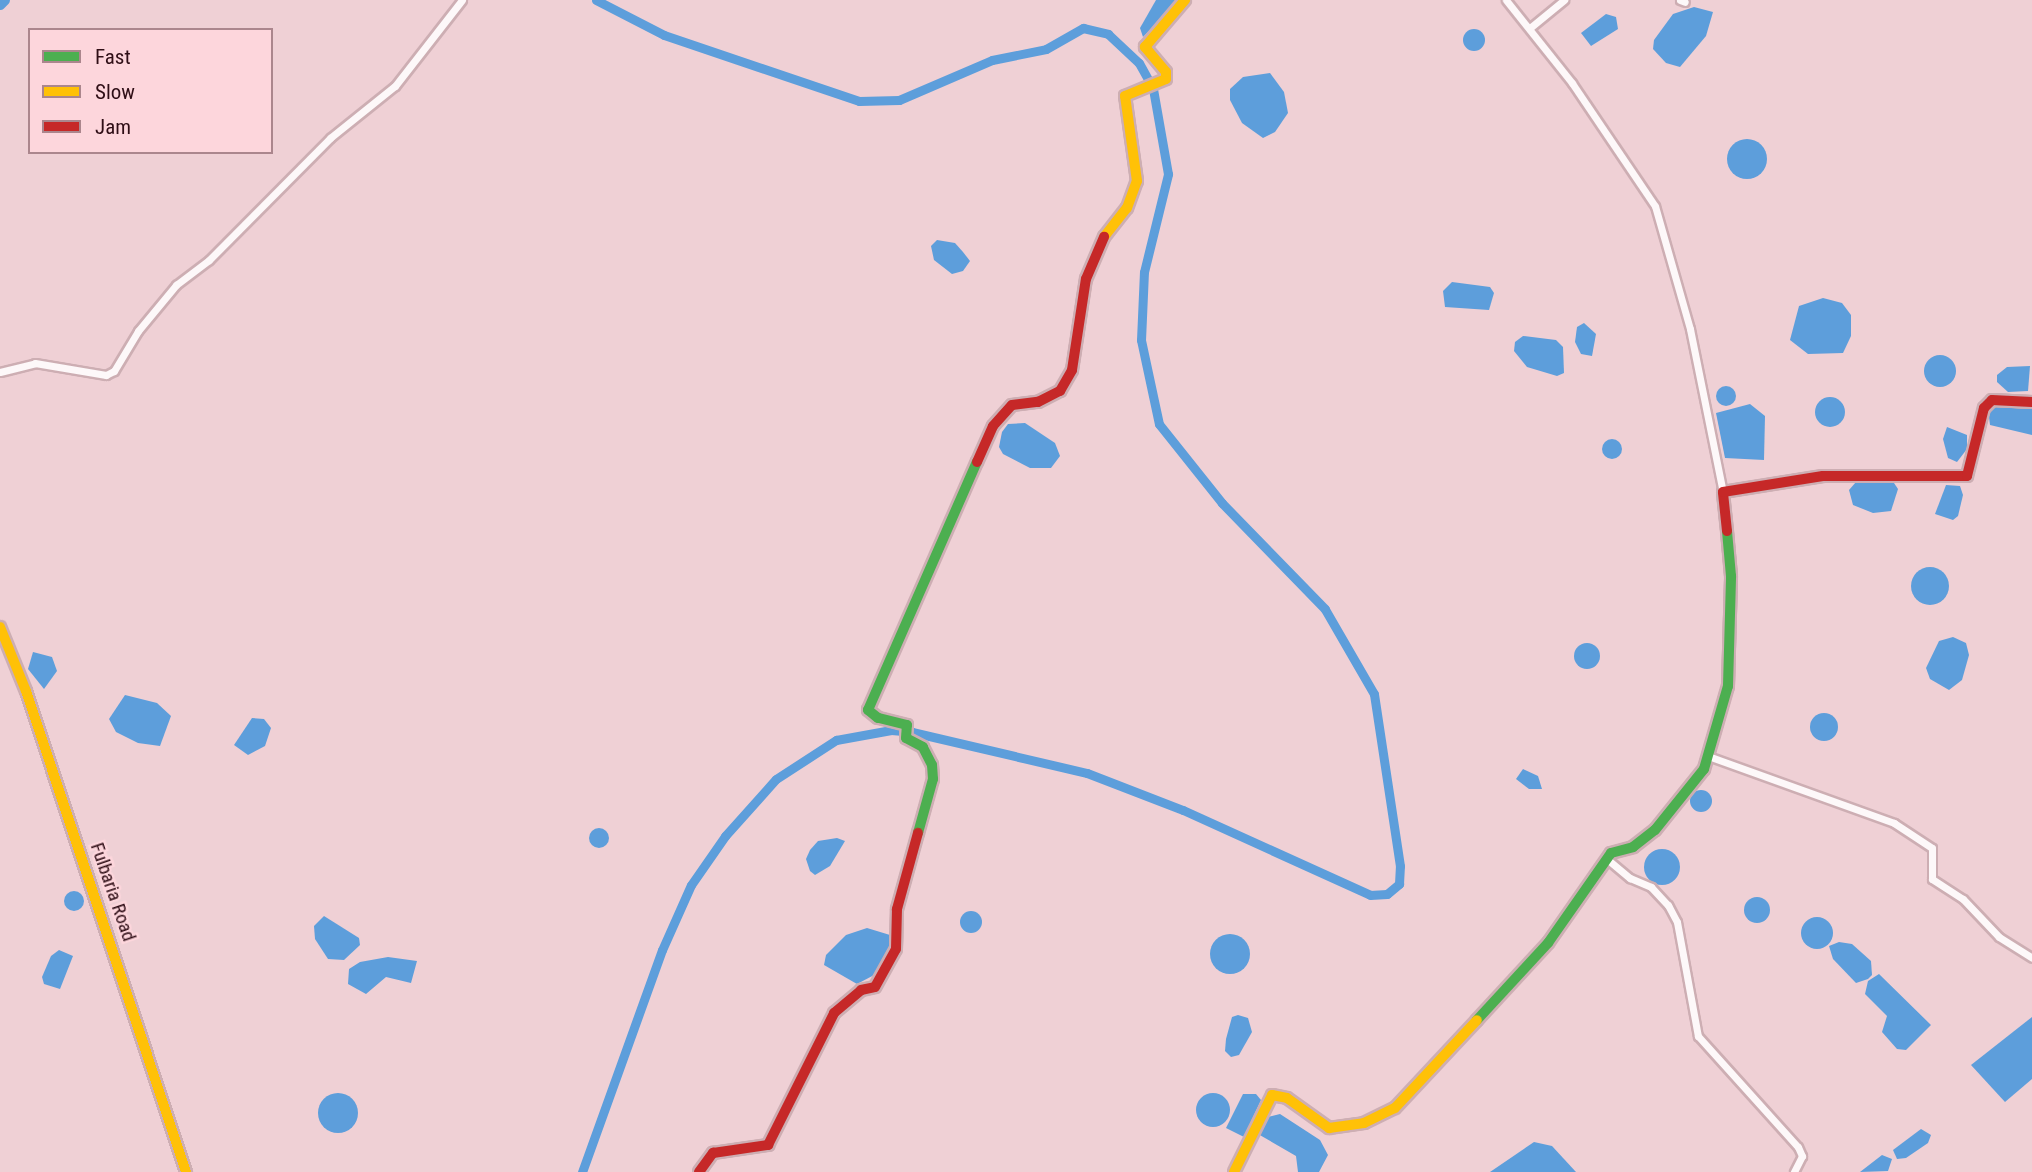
<!DOCTYPE html>
<style>
body{margin:0}
#map{position:relative;width:2032px;height:1172px;overflow:hidden;background:#efd0d5;font-family:"Roboto Condensed",sans-serif}
div>[style]{position:absolute}
[style*='--x']{left:calc(var(--x)*1px);top:calc(var(--y)*1px);width:calc(var(--w)*1px);rotate:calc(var(--a)*1deg)}
.water>*{inset:0;background:#5d9edb}
.round{border-radius:50%}
.canal>*{height:9px;margin:-4.5px;padding:0 4.5px;transform-origin:4.5px;border-radius:4.5px;background:#5d9edb}
.roads{filter:drop-shadow(2px 0 #cdaeb3) drop-shadow(-2px 0 #cdaeb3) drop-shadow(0 2px #cdaeb3) drop-shadow(0 -2px #cdaeb3)}
.street>*{height:7px;margin:-3.5px;padding:0 3.5px;transform-origin:3.5px;border-radius:3.5px;background:#fdf8f9}
.fast>*{height:10px;margin:-5px;padding:0 5px;transform-origin:5px;border-radius:5px;background:#4caf50}
.slow>*{height:10px;margin:-5px;padding:0 5px;transform-origin:5px;border-radius:5px;background:#ffc107}
.jam>*{height:10px;margin:-5px;padding:0 5px;transform-origin:5px;border-radius:5px;background:#c62828}
span{translate:-50% -50%;white-space:nowrap;text-align:center;line-height:1.15;-webkit-text-stroke:5px #fdd6dc;paint-order:stroke}
.street-label{font-size:19px;color:#2f0e16}
.legend{position:absolute;left:28px;top:28px;width:245px;height:126px;box-sizing:border-box;background:#fdd6dc;border:2px solid #ab868d;margin:0;padding:9px 12px;list-style:none;font-size:21px;color:#2f0e16}
.legend li{display:flex;align-items:center;gap:14px;height:35px}
.legend b{width:35px;border:2px solid #ab868d}
</style>
<div id="map">
<div class="water">
<div style="clip-path:polygon(1156px 0,1180px 0,1143px 37px,1140px 28px)"></div>
<div style="clip-path:polygon(1694px 7px,1713px 12px,1706px 36px,1680px 67px,1666px 63px,1653px 49px,1654px 40px,1673px 14px)"></div>
<div style="clip-path:polygon(1606px 14px,1616px 17px,1618px 29px,1591px 46px,1581px 33px)"></div>
<div class="round" style="left:1463px;top:29px;width:22px;height:22px"></div>
<div style="clip-path:polygon(1270px 73px,1284px 92px,1288px 113px,1275px 132px,1263px 138px,1242px 123px,1230px 100px,1230px 89px,1243px 77px)"></div>
<div class="round" style="left:1727px;top:139px;width:40px;height:40px"></div>
<div style="clip-path:polygon(937px 240px,955px 243px,963px 252px,970px 261px,963px 271px,952px 274px,934px 260px,931px 246px)"></div>
<div style="clip-path:polygon(1452px 282px,1490px 287px,1494px 293px,1489px 310px,1445px 307px,1443px 291px)"></div>
<div style="clip-path:polygon(1823px 298px,1842px 303px,1851px 315px,1851px 336px,1843px 353px,1808px 354px,1790px 340px,1799px 306px)"></div>
<div style="clip-path:polygon(1584px 323px,1596px 334px,1592px 356px,1581px 354px,1575px 342px,1577px 327px)"></div>
<div style="clip-path:polygon(1523px 336px,1556px 340px,1563px 347px,1564px 373px,1557px 376px,1527px 367px,1514px 351px,1515px 342px)"></div>
<div class="round" style="left:1924px;top:355px;width:32px;height:32px"></div>
<div style="clip-path:polygon(2030px 366px,2028px 391px,2008px 392px,1997px 382px,1997px 375px,2007px 367px)"></div>
<div class="round" style="left:1716px;top:386px;width:20px;height:20px"></div>
<div class="round" style="left:1815px;top:397px;width:30px;height:30px"></div>
<div style="clip-path:polygon(1750px 404px,1765px 416px,1764px 460px,1725px 458px,1716px 413px)"></div>
<div style="clip-path:polygon(2002px 404px,2032px 405px,2032px 435px,1990px 425px,1988px 409px)"></div>
<div style="clip-path:polygon(1025px 423px,1055px 443px,1060px 456px,1051px 468px,1030px 468px,1003px 454px,999px 447px,1002px 432px,1008px 424px)"></div>
<div style="clip-path:polygon(1947px 427px,1967px 435px,1967px 449px,1957px 462px,1948px 458px,1943px 439px)"></div>
<div class="round" style="left:1602px;top:439px;width:20px;height:20px"></div>
<div style="clip-path:polygon(1871px 479px,1894px 483px,1898px 489px,1891px 511px,1873px 513px,1853px 505px,1849px 490px,1856px 482px)"></div>
<div style="clip-path:polygon(1946px 485px,1960px 486px,1963px 495px,1958px 516px,1953px 520px,1935px 514px)"></div>
<div class="round" style="left:1911px;top:567px;width:38px;height:38px"></div>
<div style="clip-path:polygon(1953px 637px,1966px 643px,1969px 655px,1962px 680px,1949px 690px,1930px 679px,1926px 668px,1939px 641px)"></div>
<div class="round" style="left:1574px;top:643px;width:26px;height:26px"></div>
<div style="clip-path:polygon(33px 652px,52px 657px,57px 671px,44px 689px,28px 669px)"></div>
<div style="clip-path:polygon(125px 695px,157px 703px,171px 716px,160px 746px,138px 743px,116px 732px,109px 719px)"></div>
<div class="round" style="left:1810px;top:713px;width:28px;height:28px"></div>
<div style="clip-path:polygon(252px 718px,264px 719px,271px 728px,265px 746px,248px 755px,234px 745px)"></div>
<div style="clip-path:polygon(1523px 769px,1538px 776px,1542px 789px,1529px 789px,1516px 779px)"></div>
<div class="round" style="left:1690px;top:790px;width:22px;height:22px"></div>
<div class="round" style="left:589px;top:828px;width:20px;height:20px"></div>
<div style="clip-path:polygon(837px 838px,845px 841px,830px 866px,815px 875px,810px 871px,806px 859px,810px 850px,818px 841px)"></div>
<div class="round" style="left:1644px;top:849px;width:36px;height:36px"></div>
<div class="round" style="left:64px;top:891px;width:20px;height:20px"></div>
<div class="round" style="left:1744px;top:897px;width:26px;height:26px"></div>
<div class="round" style="left:960px;top:911px;width:22px;height:22px"></div>
<div style="clip-path:polygon(324px 916px,359px 938px,360px 945px,344px 960px,328px 959px,315px 939px,314px 926px)"></div>
<div class="round" style="left:1801px;top:917px;width:32px;height:32px"></div>
<div style="clip-path:polygon(867px 928px,890px 935px,893px 945px,878px 973px,857px 984px,824px 965px,826px 955px,846px 935px)"></div>
<div class="round" style="left:1210px;top:934px;width:40px;height:40px"></div>
<div style="clip-path:polygon(1839px 942px,1852px 944px,1871px 961px,1872px 975px,1868px 979px,1856px 983px,1833px 959px,1829px 946px)"></div>
<div style="clip-path:polygon(59px 950px,73px 956px,60px 989px,44px 984px,42px 977px,51px 956px)"></div>
<div style="clip-path:polygon(388px 957px,417px 961px,411px 983px,386px 977px,366px 994px,348px 984px,349px 969px,360px 962px)"></div>
<div style="clip-path:polygon(1879px 974px,1931px 1025px,1906px 1050px,1897px 1049px,1882px 1032px,1887px 1016px,1865px 994px,1868px 981px)"></div>
<div style="clip-path:polygon(1238px 1015px,1248px 1018px,1252px 1032px,1239px 1055px,1231px 1057px,1225px 1051px,1226px 1039px,1232px 1017px)"></div>
<div style="clip-path:polygon(2032px 1017px,2032px 1079px,2005px 1102px,1971px 1065px)"></div>
<div class="round" style="left:1196px;top:1093px;width:34px;height:34px"></div>
<div class="round" style="left:318px;top:1093px;width:40px;height:40px"></div>
<div style="clip-path:polygon(1243px 1094px,1256px 1094px,1261px 1100px,1244px 1137px,1226px 1128px)"></div>
<div style="clip-path:polygon(1280px 1114px,1320px 1140px,1328px 1155px,1319px 1172px,1298px 1172px,1296px 1156px,1258px 1134px,1264px 1118px)"></div>
<div style="clip-path:polygon(1921px 1129px,1931px 1135px,1928px 1143px,1906px 1158px,1897px 1159px,1893px 1150px)"></div>
<div style="clip-path:polygon(1534px 1142px,1552px 1146px,1576px 1172px,1490px 1172px)"></div>
<div style="clip-path:polygon(1882px 1155px,1892px 1159px,1888px 1171px,1860px 1172px)"></div>
</div>
<div class="canal">
<div style="--x:596;--y:0;--w:76;--a:27.2"></div>
<div style="--x:664;--y:35;--w:206;--a:18.7"></div>
<div style="--x:859;--y:101;--w:40;--a:-1.4"></div>
<div style="--x:899;--y:100;--w:101;--a:-23.3"></div>
<div style="--x:992;--y:60;--w:55;--a:-11.5"></div>
<div style="--x:1046;--y:49;--w:43;--a:-29.6"></div>
<div style="--x:1083;--y:28;--w:26;--a:13"></div>
<div style="--x:1108;--y:34;--w:42;--a:43.1"></div>
<div style="--x:1139;--y:63;--w:21;--a:61"></div>
<div style="--x:0;--y:5;--w:7;--a:-45"></div>
<div style="--x:582;--y:1172;--w:236;--a:-70.2"></div>
<div style="--x:662;--y:950;--w:71;--a:-66"></div>
<div style="--x:691;--y:885;--w:60;--a:-55.2"></div>
<div style="--x:725;--y:836;--w:76;--a:-48.2"></div>
<div style="--x:776;--y:779;--w:72;--a:-33"></div>
<div style="--x:836;--y:740;--w:56;--a:-10.3"></div>
<div style="--x:891;--y:730;--w:21;--a:5"></div>
<div style="--x:912;--y:732;--w:180;--a:13.2"></div>
<div style="--x:1087;--y:773;--w:103;--a:21.1"></div>
<div style="--x:1183;--y:810;--w:205;--a:24.4"></div>
<div style="--x:1370;--y:895;--w:17;--a:-3"></div>
<div style="--x:1387;--y:894;--w:16;--a:-40"></div>
<div style="--x:1399;--y:884;--w:18;--a:-87"></div>
<div style="--x:1400;--y:866;--w:174;--a:-98.6"></div>
<div style="--x:1374;--y:694;--w:98;--a:-120"></div>
<div style="--x:1325;--y:609;--w:148;--a:-134.2"></div>
<div style="--x:1222;--y:503;--w:101;--a:-128.6"></div>
<div style="--x:1159;--y:424;--w:86;--a:-102.1"></div>
<div style="--x:1141;--y:340;--w:68;--a:-87.5"></div>
<div style="--x:1144;--y:272;--w:101;--a:-76.2"></div>
<div style="--x:1168;--y:174;--w:86;--a:-100"></div>
</div>
<div class="roads">
<div class="street">
<div style="--x:1506;--y:0;--w:106;--a:51.5"></div>
<div style="--x:1572;--y:83;--w:148;--a:56"></div>
<div style="--x:1655;--y:206;--w:128;--a:74.1"></div>
<div style="--x:1690;--y:329;--w:166;--a:78.6"></div>
<div style="--x:1680;--y:0;--w:5;--a:22"></div>
<div style="--x:1531;--y:27;--w:43;--a:-39.3"></div>
<div style="--x:0;--y:372;--w:36;--a:-14"></div>
<div style="--x:35;--y:363;--w:72;--a:9.6"></div>
<div style="--x:106;--y:375;--w:9;--a:-27"></div>
<div style="--x:114;--y:371;--w:47;--a:-59"></div>
<div style="--x:138;--y:331;--w:60;--a:-50.4"></div>
<div style="--x:176;--y:285;--w:41;--a:-37.1"></div>
<div style="--x:209;--y:260;--w:172;--a:-45.2"></div>
<div style="--x:330;--y:138;--w:83;--a:-38.7"></div>
<div style="--x:395;--y:86;--w:109;--a:-52.1"></div>
<div style="--x:1708;--y:756;--w:198;--a:19.8"></div>
<div style="--x:1894;--y:823;--w:45;--a:33.3"></div>
<div style="--x:1932;--y:848;--w:31;--a:90"></div>
<div style="--x:1932;--y:879;--w:37;--a:33"></div>
<div style="--x:1963;--y:899;--w:52;--a:46.5"></div>
<div style="--x:1999;--y:937;--w:39;--a:32"></div>
<div style="--x:1607;--y:859;--w:30;--a:40"></div>
<div style="--x:1630;--y:878;--w:23;--a:23"></div>
<div style="--x:1651;--y:887;--w:25;--a:47"></div>
<div style="--x:1668;--y:905;--w:19;--a:62"></div>
<div style="--x:1677;--y:922;--w:116;--a:79.6"></div>
<div style="--x:1698;--y:1036;--w:149;--a:48"></div>
<div style="--x:1798;--y:1147;--w:10;--a:66"></div>
<div style="--x:1802;--y:1156;--w:18;--a:117"></div>
</div>
<div class="fast">
<div style="--x:918;--y:833;--w:56;--a:-74.5"></div>
<div style="--x:933;--y:779;--w:14;--a:-94"></div>
<div style="--x:932;--y:765;--w:20;--a:-117"></div>
<div style="--x:923;--y:747;--w:19;--a:-152"></div>
<div style="--x:906;--y:738;--w:13;--a:-86"></div>
<div style="--x:907;--y:725;--w:30;--a:-166"></div>
<div style="--x:878;--y:718;--w:13;--a:-141"></div>
<div style="--x:868;--y:710;--w:271;--a:-66.3"></div>
<div style="--x:1477;--y:1020;--w:105;--a:-47.3"></div>
<div style="--x:1548;--y:943;--w:110;--a:-55"></div>
<div style="--x:1611;--y:853;--w:23;--a:-15"></div>
<div style="--x:1633;--y:847;--w:28;--a:-38"></div>
<div style="--x:1655;--y:830;--w:78;--a:-51.2"></div>
<div style="--x:1704;--y:769;--w:86;--a:-73.9"></div>
<div style="--x:1728;--y:686;--w:110;--a:-88.4"></div>
<div style="--x:1731;--y:576;--w:45;--a:-95.1"></div>
</div>
<div class="slow">
<div style="--x:1104;--y:237;--w:37;--a:-52"></div>
<div style="--x:1127;--y:208;--w:29;--a:-70"></div>
<div style="--x:1137;--y:181;--w:86;--a:-98"></div>
<div style="--x:1125;--y:96;--w:44;--a:-22.5"></div>
<div style="--x:1166;--y:79;--w:7;--a:-90"></div>
<div style="--x:1166;--y:72;--w:33;--a:-130"></div>
<div style="--x:1145;--y:47;--w:62;--a:-49.6"></div>
<div style="--x:0;--y:627;--w:69;--a:67.9"></div>
<div style="--x:26;--y:691;--w:507;--a:71.6"></div>
<div style="--x:1234;--y:1172;--w:86;--a:-63.7"></div>
<div style="--x:1272;--y:1095;--w:15;--a:11"></div>
<div style="--x:1287;--y:1098;--w:52;--a:35.5"></div>
<div style="--x:1329;--y:1128;--w:35;--a:-8"></div>
<div style="--x:1364;--y:1123;--w:34;--a:-26"></div>
<div style="--x:1395;--y:1108;--w:120;--a:-47"></div>
</div>
<div class="jam">
<div style="--x:977;--y:462;--w:39;--a:-66"></div>
<div style="--x:993;--y:426;--w:28;--a:-48"></div>
<div style="--x:1012;--y:405;--w:26;--a:-7"></div>
<div style="--x:1038;--y:402;--w:25;--a:-27"></div>
<div style="--x:1060;--y:391;--w:24;--a:-60"></div>
<div style="--x:1072;--y:370;--w:92;--a:-81.3"></div>
<div style="--x:1086;--y:279;--w:46;--a:-66.8"></div>
<div style="--x:1727;--y:531;--w:39;--a:-96"></div>
<div style="--x:1723;--y:492;--w:101;--a:-9.1"></div>
<div style="--x:1823;--y:476;--w:144;--a:0"></div>
<div style="--x:1967;--y:476;--w:70;--a:-76"></div>
<div style="--x:1984;--y:408;--w:11;--a:-45"></div>
<div style="--x:1992;--y:400;--w:40;--a:2.9"></div>
<div style="--x:699;--y:1172;--w:24;--a:-54"></div>
<div style="--x:713;--y:1153;--w:56;--a:-8.3"></div>
<div style="--x:768;--y:1145;--w:148;--a:-63.4"></div>
<div style="--x:834;--y:1013;--w:35;--a:-40"></div>
<div style="--x:861;--y:990;--w:14;--a:-12"></div>
<div style="--x:875;--y:987;--w:43;--a:-61.1"></div>
<div style="--x:896;--y:949;--w:40;--a:-88.6"></div>
<div style="--x:897;--y:909;--w:79;--a:-74.6"></div>
</div>
</div>
<div class="street-label">
<span style="left:113px;top:892px;rotate:71deg">Fulbaria Road</span>
</div>
<ul class="legend">
<li><b style="height:9px;background:#4caf50"></b>Fast</li>
<li><b style="height:9px;background:#ffc107"></b>Slow</li>
<li><b style="height:9px;background:#c62828"></b>Jam</li>
</ul>
</div>
